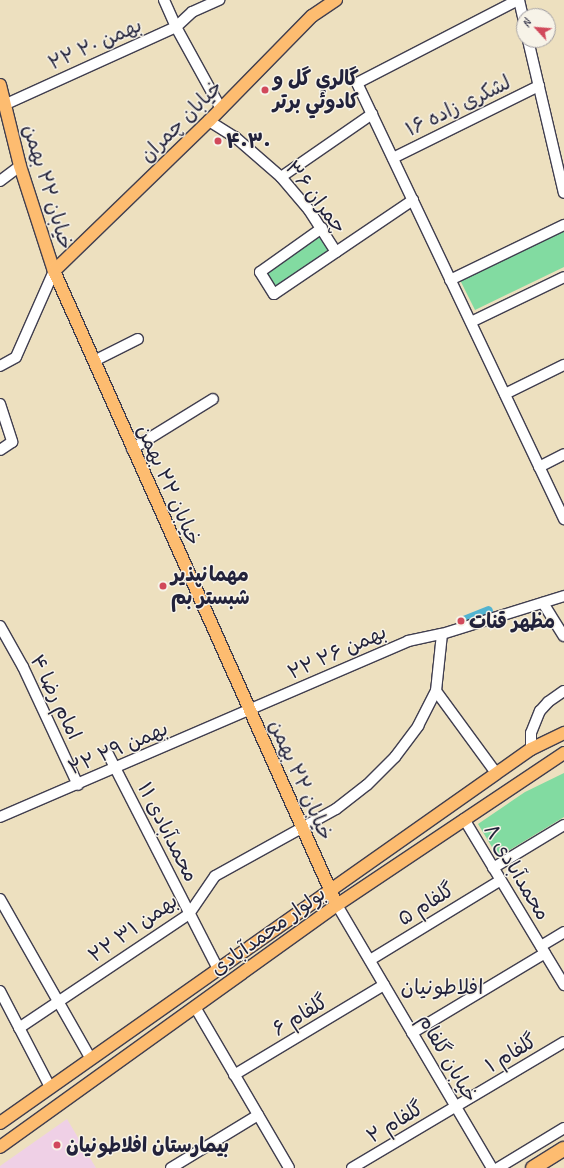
<!DOCTYPE html>
<meta charset="utf-8">
<style>
body{margin:0}
#map{position:relative;width:564px;height:1168px;overflow:hidden;background:#ede0bf;font-family:Caveat,"Playpen Sans Arabic",sans-serif}
div>[style]{position:absolute}
[style*='--x']{left:calc(var(--x)*1px);top:calc(var(--y)*1px);width:calc(var(--w)*1px);rotate:calc(var(--a)*1deg)}
.built>*{inset:0;background:#efd0e6}
.green>*{inset:0;background:#82dba1}
.canal>*{height:9px;margin:-4.5px;padding:0 4.5px;transform-origin:4.5px;border-radius:4.5px;background:#52b3d0}
.roads{filter:drop-shadow(1px 0 #403e4f) drop-shadow(-1px 0 #403e4f) drop-shadow(0 1px #403e4f) drop-shadow(0 -1px #403e4f)}
.minor>*{height:10px;margin:-5px;padding:0 5px;transform-origin:5px;border-radius:5px;background:#fff}
.major>*{height:12px;margin:-6px;padding:0 6px;transform-origin:6px;border-radius:6px;background:#fdbc70}
.highway>*{height:14px;margin:-7px;padding:0 7px;transform-origin:7px;border-radius:7px;background:#fdbc70}
.dots>*{width:11px;height:11px;translate:-50% -50%;box-sizing:border-box;border:2px solid #f7f3e8;border-radius:50%}
span{translate:-50% -50%;white-space:nowrap;text-align:center;line-height:1.15;-webkit-text-stroke:3px #f7f3e8;paint-order:stroke}
.street-label{font-size:20px;color:#22223b}
.poi-label{font-size:20px;color:#22223b;font-weight:700}
.left{translate:0 -50%;text-align:left}
.neighbourhood-label{font-size:21px;color:#22223b}
.north{position:absolute;left:516px;top:8px;width:40px;height:40px;box-sizing:border-box;background:#f7f3e8;border:1px solid #a29fa3;border-radius:50%;rotate:296deg;font-size:11px;font-weight:700;line-height:16px;text-align:center;color:#22223b}
.north::after{content:'';display:block;margin:auto;width:14px;height:18px;background:#d1495b;clip-path:polygon(50% 0,100% 100%,50% 72%,0 100%)}
</style>
<div id="map">
<div class="built">
<div style="clip-path:polygon(67px 1119px,96px 1168px,0 1168px,0 1166px)"></div>
</div>
<div class="green">
<div style="clip-path:polygon(564px 230px,564px 267px,475px 310px,460px 280px)"></div>
<div style="clip-path:polygon(319px 236px,330px 251px,275px 289px,265px 274px)"></div>
<div style="clip-path:polygon(564px 773px,564px 817px,498px 857px,478px 824px,525px 792px)"></div>
</div>
<div class="canal">
<div style="--x:461;--y:621;--w:29;--a:-22"></div>
</div>
<div class="roads">
<div class="minor">
<div style="--x:164;--y:0;--w:30;--a:66"></div>
<div style="--x:176;--y:27;--w:94;--a:61.2"></div>
<div style="--x:518;--y:0;--w:181;--a:152.7"></div>
<div style="--x:357;--y:83;--w:483;--a:64.6"></div>
<div style="--x:519;--y:0;--w:23;--a:77"></div>
<div style="--x:528;--y:40;--w:157;--a:76.8"></div>
<div style="--x:4;--y:105;--w:189;--a:-24.4"></div>
<div style="--x:176;--y:27;--w:22;--a:-43"></div>
<div style="--x:192;--y:12;--w:30;--a:-24"></div>
<div style="--x:209;--y:121;--w:31;--a:32"></div>
<div style="--x:235;--y:137;--w:61;--a:41"></div>
<div style="--x:281;--y:177;--w:43;--a:49.7"></div>
<div style="--x:309;--y:210;--w:50;--a:57.3"></div>
<div style="--x:393;--y:158;--w:163;--a:-26.3"></div>
<div style="--x:281;--y:177;--w:111;--a:-34.7"></div>
<div style="--x:0;--y:181;--w:25;--a:-37"></div>
<div style="--x:322;--y:228;--w:76;--a:144.6"></div>
<div style="--x:260;--y:272;--w:26;--a:58"></div>
<div style="--x:274;--y:294;--w:168;--a:-34.1"></div>
<div style="--x:450;--y:280;--w:127;--a:-25.8"></div>
<div style="--x:471;--y:322;--w:103;--a:-25.8"></div>
<div style="--x:94;--y:361;--w:49;--a:-26.6"></div>
<div style="--x:0;--y:366;--w:18;--a:-29"></div>
<div style="--x:16;--y:357;--w:94;--a:-66.2"></div>
<div style="--x:505;--y:394;--w:66;--a:-26.2"></div>
<div style="--x:0;--y:404;--w:40;--a:72"></div>
<div style="--x:12;--y:442;--w:14;--a:146"></div>
<div style="--x:132;--y:449;--w:95;--a:-31.7"></div>
<div style="--x:539;--y:467;--w:28;--a:-27"></div>
<div style="--x:543;--y:603;--w:39;--a:58"></div>
<div style="--x:0;--y:626;--w:47;--a:60.7"></div>
<div style="--x:23;--y:667;--w:130;--a:65"></div>
<div style="--x:436;--y:691;--w:102;--a:53.8"></div>
<div style="--x:531;--y:749;--w:16;--a:-90"></div>
<div style="--x:531;--y:733;--w:24;--a:-68"></div>
<div style="--x:540;--y:711;--w:12;--a:-48"></div>
<div style="--x:548;--y:702;--w:19;--a:-35"></div>
<div style="--x:108;--y:754;--w:242;--a:62.9"></div>
<div style="--x:0;--y:817;--w:444;--a:-23.3"></div>
<div style="--x:408;--y:641;--w:35;--a:-12"></div>
<div style="--x:442;--y:634;--w:128;--a:-17.3"></div>
<div style="--x:464;--y:819;--w:194;--a:58.9"></div>
<div style="--x:493;--y:868;--w:83;--a:-31.2"></div>
<div style="--x:0;--y:899;--w:184;--a:60.4"></div>
<div style="--x:337;--y:905;--w:305;--a:59.5"></div>
<div style="--x:541;--y:946;--w:27;--a:-31"></div>
<div style="--x:370;--y:960;--w:153;--a:-31.4"></div>
<div style="--x:0;--y:991;--w:108;--a:62.5"></div>
<div style="--x:195;--y:1007;--w:186;--a:59.7"></div>
<div style="--x:19;--y:1028;--w:205;--a:-33.8"></div>
<div style="--x:189;--y:914;--w:46;--a:-55.6"></div>
<div style="--x:215;--y:876;--w:138;--a:-29"></div>
<div style="--x:336;--y:809;--w:39;--a:-38"></div>
<div style="--x:367;--y:785;--w:40;--a:-45"></div>
<div style="--x:395;--y:757;--w:39;--a:-53"></div>
<div style="--x:418;--y:726;--w:39;--a:-63"></div>
<div style="--x:436;--y:691;--w:57;--a:-84"></div>
<div style="--x:412;--y:1033;--w:155;--a:-31"></div>
<div style="--x:234;--y:1075;--w:175;--a:-31"></div>
<div style="--x:171;--y:1168;--w:102;--a:-31.3"></div>
<div style="--x:352;--y:1168;--w:247;--a:-30.7"></div>
<div style="--x:498;--y:1168;--w:77;--a:-31.2"></div>
</div>
<div class="major">
<div style="--x:0;--y:85;--w:83;--a:76.1"></div>
<div style="--x:20;--y:166;--w:110;--a:72.1"></div>
<div style="--x:54;--y:271;--w:694;--a:65.95"></div>
<div style="--x:54;--y:271;--w:216;--a:-44.1"></div>
<div style="--x:209;--y:121;--w:147;--a:-45.6"></div>
<div style="--x:312;--y:16;--w:29;--a:-34"></div>
<div style="--x:0;--y:1123;--w:649;--a:-35.16"></div>
<div style="--x:531;--y:749;--w:37;--a:-26"></div>
<div style="--x:0;--y:1147;--w:415;--a:-35.7"></div>
<div style="--x:337;--y:905;--w:273;--a:-33.8"></div>
</div>
<div class="highway">
<div style="--x:533;--y:1168;--w:36;--a:-32"></div>
</div>
</div>
<div class="dots">
<div style="left:265px;top:90px;background:#d1495b"></div>
<div style="left:218px;top:141px;background:#d1495b"></div>
<div style="left:163px;top:586px;background:#d1495b"></div>
<div style="left:461px;top:621px;background:#d1495b"></div>
<div style="left:57px;top:1145px;background:#d1495b"></div>
</div>
<div class="street-label">
<span style="left:95px;top:44px;rotate:-24deg">۲۲ بهمن ۲۰</span>
<span style="left:458px;top:106px;rotate:-26deg">لشکری زاده ١۶</span>
<span style="left:181px;top:121px;rotate:-45deg">خیابان چمران</span>
<span style="left:48px;top:187px;rotate:73deg">خیابان ۲۲ بهمن</span>
<span style="left:316px;top:197px;rotate:52deg">چمران ۳۶</span>
<span style="left:169px;top:485px;rotate:66deg">خیابان ۲۲ بهمن</span>
<span style="left:337px;top:652px;rotate:-24deg">۲۲ بهمن ۲۶</span>
<span style="left:56px;top:697px;rotate:64deg">امام رضا ۴</span>
<span style="left:118px;top:748px;rotate:-23deg">۲۲ بهمن ۲۹</span>
<span style="left:301px;top:780px;rotate:66deg">خیابان ۲۲ بهمن</span>
<span style="left:168px;top:832px;rotate:63deg">محمدآبادی ۱۱</span>
<span style="left:517px;top:872px;rotate:59deg">محمدآبادی ۸</span>
<span style="left:426px;top:904px;rotate:-32deg">گلفام ۵</span>
<span style="left:133px;top:928px;rotate:-35deg">۲۲ بهمن ۳۱</span>
<span style="left:268px;top:931px;rotate:-36deg">بولوار محمدآبادی</span>
<span style="left:300px;top:1015px;rotate:-31deg">گلفام ۶</span>
<span style="left:511px;top:1053px;rotate:-31deg">گلفام ۱</span>
<span style="left:448px;top:1058px;rotate:60deg">خیابان گلفام</span>
<span style="left:395px;top:1122px;rotate:-31deg">گلفام ۲</span>
</div>
<div class="poi-label">
<span class="left" style="left:273px;top:90px">گالري گل و<br>كادوئي برتر</span>
<span class="left" style="left:226px;top:141px">۴۰۳۰</span>
<span class="left" style="left:171px;top:586px">مهمانپذیر<br>شبستر بم</span>
<span class="left" style="left:469px;top:621px">مظهر قنات</span>
<span class="left" style="left:66px;top:1145px">بیمارستان افلاطونیان</span>
</div>
<div class="neighbourhood-label">
<span style="left:442px;top:987px">افلاطونیان</span>
</div>
<div class="north">N</div>
</div>
